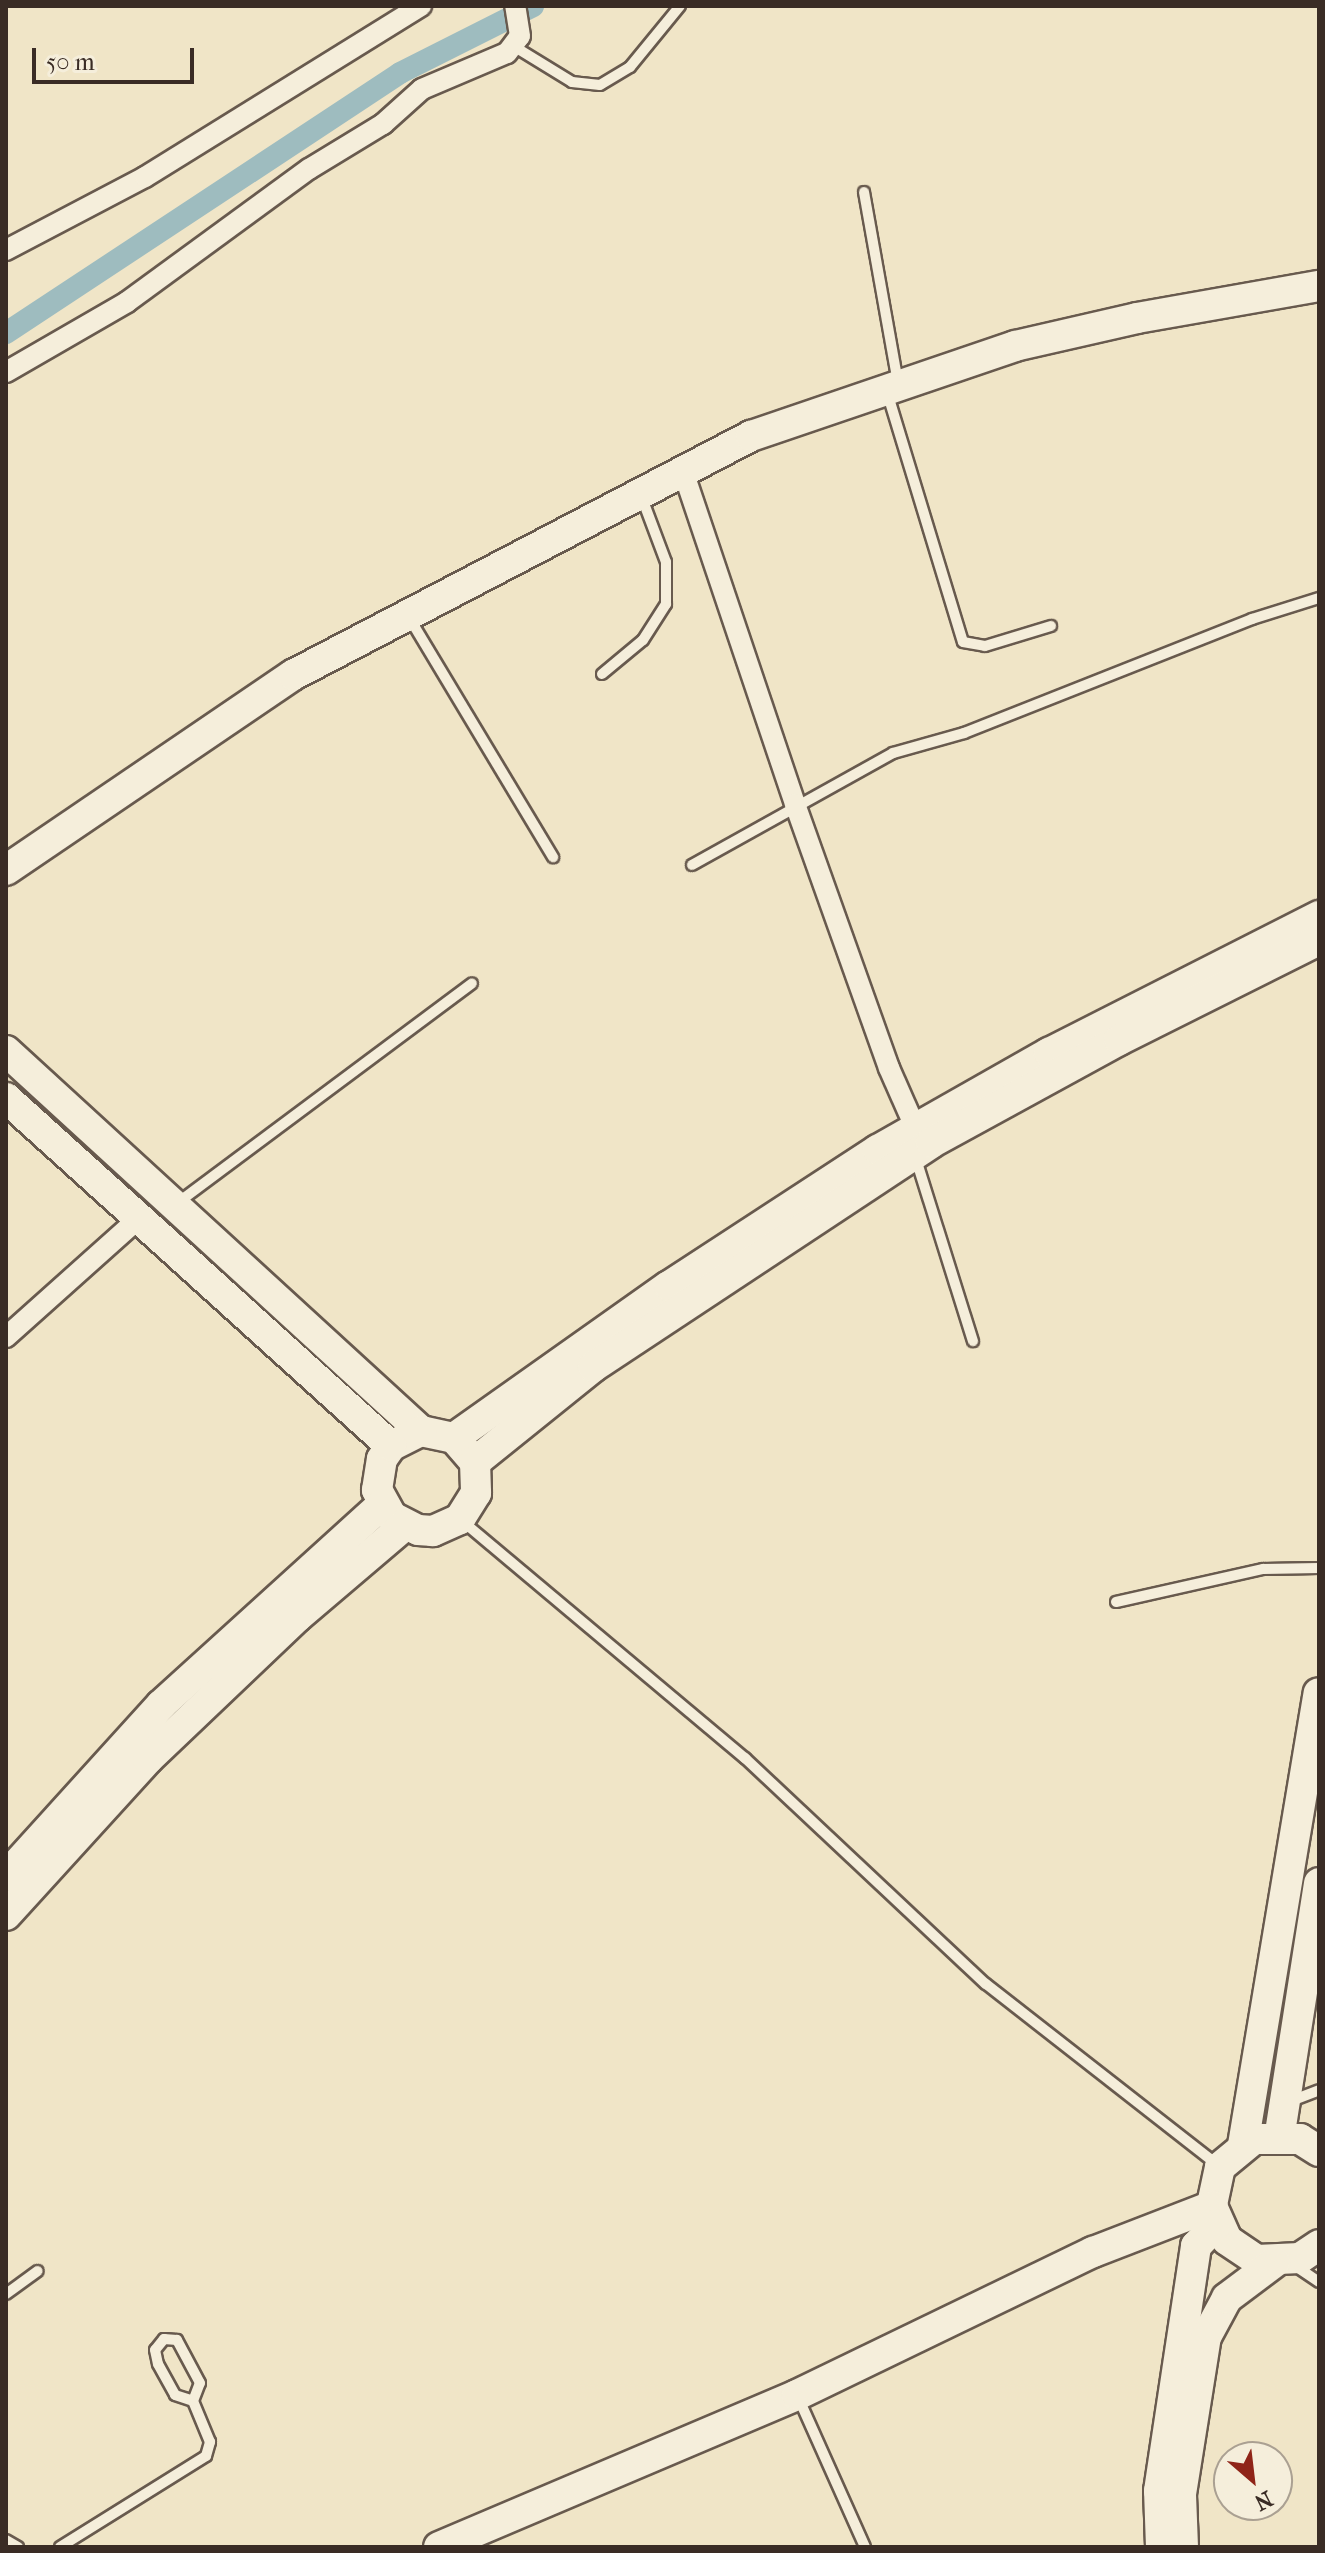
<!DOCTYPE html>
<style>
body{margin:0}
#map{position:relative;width:1325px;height:2553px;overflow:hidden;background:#f0e5c7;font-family:"IM FELL French Canon",serif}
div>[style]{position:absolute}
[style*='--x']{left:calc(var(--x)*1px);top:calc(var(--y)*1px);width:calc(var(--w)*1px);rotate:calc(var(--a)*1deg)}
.canal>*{height:22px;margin:-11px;padding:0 11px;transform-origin:11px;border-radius:11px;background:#9ebcbf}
.roads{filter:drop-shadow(2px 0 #685a4e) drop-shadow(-2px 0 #685a4e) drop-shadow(0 2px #685a4e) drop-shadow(0 -2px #685a4e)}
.lane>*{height:10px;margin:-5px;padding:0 5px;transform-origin:5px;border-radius:5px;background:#f5eedb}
.street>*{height:20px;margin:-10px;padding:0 10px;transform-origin:10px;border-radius:10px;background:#f5eedb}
.secondary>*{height:30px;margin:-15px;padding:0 15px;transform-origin:15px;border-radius:15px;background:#f5eedb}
span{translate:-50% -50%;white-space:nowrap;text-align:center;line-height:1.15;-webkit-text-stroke:6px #f5eedb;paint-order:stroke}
.frame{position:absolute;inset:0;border:8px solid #3a2c25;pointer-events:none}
.north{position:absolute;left:1213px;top:2441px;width:80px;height:80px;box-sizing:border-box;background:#f5eedb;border:2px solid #aaa092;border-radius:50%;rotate:152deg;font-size:22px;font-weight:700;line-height:32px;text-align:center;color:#3a2c25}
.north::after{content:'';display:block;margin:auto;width:28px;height:36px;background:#8f2418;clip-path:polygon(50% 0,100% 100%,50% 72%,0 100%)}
.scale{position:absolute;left:32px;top:48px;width:162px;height:36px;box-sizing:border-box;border:4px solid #3a2c25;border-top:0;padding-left:10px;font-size:24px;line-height:28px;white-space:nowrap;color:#3a2c25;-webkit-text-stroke:6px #f5eedb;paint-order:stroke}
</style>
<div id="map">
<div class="canal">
<div style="--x:6;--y:333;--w:472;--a:-33.4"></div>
<div style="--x:400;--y:73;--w:149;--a:-26.7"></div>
</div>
<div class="roads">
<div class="lane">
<div style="--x:515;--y:47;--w:67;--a:31.6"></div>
<div style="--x:572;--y:82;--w:28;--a:6"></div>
<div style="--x:600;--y:85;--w:35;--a:-31"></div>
<div style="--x:630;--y:67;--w:79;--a:-50.7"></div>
<div style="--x:864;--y:192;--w:193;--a:79.9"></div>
<div style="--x:887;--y:392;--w:261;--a:73.1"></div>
<div style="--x:963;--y:642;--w:22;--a:10"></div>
<div style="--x:985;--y:646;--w:69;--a:-16.9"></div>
<div style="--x:410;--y:619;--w:278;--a:59"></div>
<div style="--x:602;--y:674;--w:53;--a:-39.7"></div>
<div style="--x:643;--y:640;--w:43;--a:-57.4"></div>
<div style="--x:666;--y:604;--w:42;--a:-90"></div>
<div style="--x:666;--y:562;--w:68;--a:-110.6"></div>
<div style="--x:692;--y:865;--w:230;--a:-29.1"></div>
<div style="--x:893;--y:753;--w:74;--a:-15.7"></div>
<div style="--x:964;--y:733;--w:310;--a:-21.6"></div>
<div style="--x:1252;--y:619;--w:70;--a:-17.4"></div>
<div style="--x:915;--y:1156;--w:194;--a:72.6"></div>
<div style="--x:176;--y:1204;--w:369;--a:-36.7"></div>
<div style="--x:461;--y:1520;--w:371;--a:40"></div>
<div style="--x:745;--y:1758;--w:330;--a:43.2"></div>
<div style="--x:986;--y:1984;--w:296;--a:38"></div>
<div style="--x:1116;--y:1602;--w:151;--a:-12.7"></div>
<div style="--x:1263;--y:1569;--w:56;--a:-1"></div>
<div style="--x:1291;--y:2101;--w:30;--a:-21"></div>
<div style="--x:1294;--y:2265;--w:30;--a:34"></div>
<div style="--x:6;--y:2294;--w:39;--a:-36"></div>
<div style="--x:798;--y:2397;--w:164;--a:65.9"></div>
<div style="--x:6;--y:2540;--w:14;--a:30"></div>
<div style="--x:60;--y:2547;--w:172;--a:-31.9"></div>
<div style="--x:206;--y:2456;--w:15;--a:-74"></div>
<div style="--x:210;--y:2442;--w:44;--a:-112.5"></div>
<div style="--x:193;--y:2401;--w:19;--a:-69"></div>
<div style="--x:200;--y:2383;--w:49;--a:-118.1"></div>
<div style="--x:177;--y:2340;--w:13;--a:-176"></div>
<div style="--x:164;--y:2339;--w:14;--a:129"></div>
<div style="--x:155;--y:2350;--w:14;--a:78"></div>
<div style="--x:158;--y:2364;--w:35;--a:61"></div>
<div style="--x:175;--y:2395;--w:19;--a:18"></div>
</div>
<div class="street">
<div style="--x:6;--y:250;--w:157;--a:-27.7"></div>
<div style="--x:145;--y:177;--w:325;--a:-31.8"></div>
<div style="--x:6;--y:372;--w:140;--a:-30"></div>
<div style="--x:127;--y:302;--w:225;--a:-36.2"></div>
<div style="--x:309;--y:169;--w:87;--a:-31.3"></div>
<div style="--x:383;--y:124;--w:52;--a:-41.9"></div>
<div style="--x:422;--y:89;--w:92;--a:-23"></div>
<div style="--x:507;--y:53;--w:21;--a:-53"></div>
<div style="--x:520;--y:36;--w:30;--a:-99"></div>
<div style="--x:683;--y:471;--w:351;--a:71.4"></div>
<div style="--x:795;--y:804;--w:280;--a:70.4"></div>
<div style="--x:889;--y:1068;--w:64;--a:66.2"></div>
<div style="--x:6;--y:1337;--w:177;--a:-41.8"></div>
</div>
<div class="secondary">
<div style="--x:6;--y:870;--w:347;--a:-34.2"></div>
<div style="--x:293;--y:675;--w:517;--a:-27.56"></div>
<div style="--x:751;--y:436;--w:279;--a:-18.8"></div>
<div style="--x:1015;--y:346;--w:125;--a:-12.9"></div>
<div style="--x:1137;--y:318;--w:185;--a:-10"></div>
<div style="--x:6;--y:1051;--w:563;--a:42.48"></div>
<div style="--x:421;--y:1431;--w:34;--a:12"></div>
<div style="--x:454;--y:1438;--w:32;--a:49"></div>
<div style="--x:475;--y:1462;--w:31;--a:88"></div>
<div style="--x:476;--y:1493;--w:31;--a:122"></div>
<div style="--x:460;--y:1519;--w:30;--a:156"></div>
<div style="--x:433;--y:1531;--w:15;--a:-176"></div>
<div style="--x:418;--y:1530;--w:29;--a:-153"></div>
<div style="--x:392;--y:1517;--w:31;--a:-119"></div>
<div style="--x:377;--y:1490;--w:31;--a:-81"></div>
<div style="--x:382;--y:1459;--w:16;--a:-55"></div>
<div style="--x:391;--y:1446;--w:34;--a:-27"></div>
<div style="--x:6;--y:1098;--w:519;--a:42.11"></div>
<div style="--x:454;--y:1438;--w:263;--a:-35.3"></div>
<div style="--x:669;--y:1286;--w:249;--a:-33.1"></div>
<div style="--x:878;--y:1150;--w:197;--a:-29.6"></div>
<div style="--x:1049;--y:1053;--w:303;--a:-26.9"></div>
<div style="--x:475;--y:1462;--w:151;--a:-38.8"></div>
<div style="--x:593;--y:1367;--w:405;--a:-33.5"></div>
<div style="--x:931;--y:1143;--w:214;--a:-28.7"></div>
<div style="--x:1119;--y:1040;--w:224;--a:-26.6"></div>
<div style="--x:6;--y:1876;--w:231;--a:-47.8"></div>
<div style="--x:161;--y:1705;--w:299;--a:-42.2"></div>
<div style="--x:6;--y:1915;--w:211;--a:-47.7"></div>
<div style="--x:148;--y:1759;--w:206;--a:-43.6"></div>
<div style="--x:297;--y:1617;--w:140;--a:-40.4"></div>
<div style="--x:1279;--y:2139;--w:259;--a:-81.1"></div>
<div style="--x:1243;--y:2145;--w:458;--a:-80.5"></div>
<div style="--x:1319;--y:2151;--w:22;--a:-148"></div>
<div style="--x:1300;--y:2139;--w:46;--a:180"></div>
<div style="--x:1254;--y:2139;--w:44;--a:140.5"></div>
<div style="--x:1220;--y:2167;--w:40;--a:102"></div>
<div style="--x:1212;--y:2206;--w:37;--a:66"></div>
<div style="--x:1227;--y:2240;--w:36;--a:34"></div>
<div style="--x:1257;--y:2260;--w:43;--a:-2.7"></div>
<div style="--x:1300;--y:2258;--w:23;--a:-34"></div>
<div style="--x:439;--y:2547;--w:389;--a:-23"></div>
<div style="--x:797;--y:2395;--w:329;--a:-25.8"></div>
<div style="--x:1093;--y:2252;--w:128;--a:-21.1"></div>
<div style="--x:1161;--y:2547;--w:56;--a:-92"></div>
<div style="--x:1159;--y:2491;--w:248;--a:-81.4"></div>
<div style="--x:1196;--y:2246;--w:30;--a:-46"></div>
<div style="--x:1183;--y:2547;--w:53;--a:-92.2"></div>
<div style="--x:1181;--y:2494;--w:159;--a:-81"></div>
<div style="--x:1206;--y:2337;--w:44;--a:-61.7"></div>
<div style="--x:1227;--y:2298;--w:60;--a:-36.9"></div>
</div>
</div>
<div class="frame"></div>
<div class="north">N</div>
<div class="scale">50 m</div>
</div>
